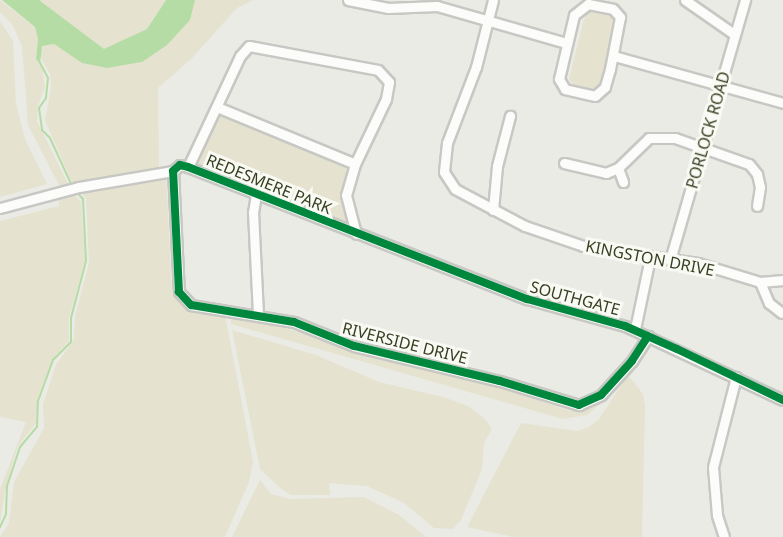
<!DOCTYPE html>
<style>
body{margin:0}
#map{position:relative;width:783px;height:537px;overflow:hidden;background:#ebebe6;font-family:"Noto Sans",sans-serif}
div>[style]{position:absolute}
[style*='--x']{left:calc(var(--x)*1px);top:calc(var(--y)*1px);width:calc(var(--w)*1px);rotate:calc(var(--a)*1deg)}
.green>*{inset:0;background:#e5e2cf}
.water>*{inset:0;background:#b5dca5}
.stream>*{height:2px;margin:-1px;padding:0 1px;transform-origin:1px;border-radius:1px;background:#b5dca5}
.roads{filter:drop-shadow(2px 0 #c7c8c3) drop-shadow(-2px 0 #c7c8c3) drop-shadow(0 2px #c7c8c3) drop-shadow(0 -2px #c7c8c3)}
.street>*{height:9px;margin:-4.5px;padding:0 4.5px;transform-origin:4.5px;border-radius:4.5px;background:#fcfcfb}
.cycleway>*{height:8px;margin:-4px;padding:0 4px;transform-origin:4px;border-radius:4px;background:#00873e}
span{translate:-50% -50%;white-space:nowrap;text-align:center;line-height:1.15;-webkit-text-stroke:6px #f9faf4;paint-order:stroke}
.street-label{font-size:16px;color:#374022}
</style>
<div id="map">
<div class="green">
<div style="clip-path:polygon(0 0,35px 27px,38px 39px,36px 59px,42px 67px,45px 87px,38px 106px,37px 121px,69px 186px,61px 189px,28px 125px,22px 46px,12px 24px,0 12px)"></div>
<div style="clip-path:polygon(39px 0,166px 0,147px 29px,105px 50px)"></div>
<div style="clip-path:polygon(195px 0,253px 0,237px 8px,191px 59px,158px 88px,159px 167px,73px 185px,45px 120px,51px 87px,50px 74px,39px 54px,42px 46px,54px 44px,82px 63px,107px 68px,142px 62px,190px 20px)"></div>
<div style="clip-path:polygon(592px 9px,618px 16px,603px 86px,594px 91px,575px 87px,569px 79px,584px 19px)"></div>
<div style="clip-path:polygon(0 21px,13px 41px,16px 104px,25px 139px,47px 184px,0 197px)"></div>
<div style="clip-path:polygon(220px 116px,346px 165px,344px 206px,349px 223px,198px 164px,196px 159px,216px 117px)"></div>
<div style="clip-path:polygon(166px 174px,172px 294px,189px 309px,225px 315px,253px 462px,249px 482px,225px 537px,0 537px,9px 523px,14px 482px,44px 428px,43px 404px,56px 365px,74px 339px,75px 317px,89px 263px,86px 198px,79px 190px)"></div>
<div style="clip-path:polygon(69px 192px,81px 201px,85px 260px,69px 318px,69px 341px,52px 360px,38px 397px,36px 423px,18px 446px,6px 486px,0 523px,0 489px,26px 422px,0 417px,0 221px,59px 206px,58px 197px)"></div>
<div style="clip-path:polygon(231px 315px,303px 333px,342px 349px,498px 387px,570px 411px,591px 408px,613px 389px,614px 392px,587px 415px,563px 419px,231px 324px)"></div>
<div style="clip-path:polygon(232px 330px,316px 355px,379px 382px,443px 397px,468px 406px,485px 419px,492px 429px,484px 443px,482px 469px,461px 520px,453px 529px,434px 528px,404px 503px,367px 486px,329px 483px,330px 495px,291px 495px,280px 488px,260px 469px)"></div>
<div style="clip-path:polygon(628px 375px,643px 394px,645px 406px,642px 537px,513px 537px,467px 527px,521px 423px,577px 431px,589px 427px,599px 419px)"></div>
<div style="clip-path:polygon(260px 480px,271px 494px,290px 499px,364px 497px,399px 515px,426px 537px,232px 537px)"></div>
</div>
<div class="water">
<div style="clip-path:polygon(2px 0,39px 0,104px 49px,147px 29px,166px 0,195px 0,190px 20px,167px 45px,142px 62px,107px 68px,82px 63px,54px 44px,42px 46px,40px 64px,36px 59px,38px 39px,35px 27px)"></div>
</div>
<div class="stream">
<div style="--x:39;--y:61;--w:19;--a:62"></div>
<div style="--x:48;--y:78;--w:20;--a:96"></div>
<div style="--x:46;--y:98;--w:12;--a:125"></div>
<div style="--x:39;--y:108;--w:22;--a:82"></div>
<div style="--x:42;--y:130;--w:11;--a:45"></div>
<div style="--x:50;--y:138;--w:53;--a:65.4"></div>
<div style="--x:0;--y:527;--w:14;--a:-65"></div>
<div style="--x:6;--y:514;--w:28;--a:-88"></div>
<div style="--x:7;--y:486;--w:41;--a:-71.6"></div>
<div style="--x:20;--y:447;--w:26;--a:-50"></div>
<div style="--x:37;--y:427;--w:26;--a:-88"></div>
<div style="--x:38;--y:401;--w:44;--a:-69.9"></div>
<div style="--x:53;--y:360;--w:25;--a:-45"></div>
<div style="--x:71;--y:342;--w:24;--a:-90"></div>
<div style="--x:71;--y:318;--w:59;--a:-75.3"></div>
<div style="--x:86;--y:261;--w:62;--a:-92.8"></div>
<div style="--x:83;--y:199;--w:12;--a:-132"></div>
</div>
<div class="roads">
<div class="street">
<div style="--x:348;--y:0;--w:41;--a:11.3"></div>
<div style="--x:388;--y:8;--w:49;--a:-2.3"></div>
<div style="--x:437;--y:6;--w:134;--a:16"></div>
<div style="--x:493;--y:0;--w:69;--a:104.2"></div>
<div style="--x:476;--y:67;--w:81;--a:110.9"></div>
<div style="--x:447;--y:143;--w:29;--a:96"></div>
<div style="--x:444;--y:172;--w:20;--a:57"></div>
<div style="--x:455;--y:189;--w:79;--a:27.9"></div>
<div style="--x:525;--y:226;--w:61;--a:19"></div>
<div style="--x:583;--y:246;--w:116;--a:8.4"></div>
<div style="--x:698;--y:263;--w:65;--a:17"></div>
<div style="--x:760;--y:282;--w:23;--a:-5"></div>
<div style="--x:685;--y:0;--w:60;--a:34.8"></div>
<div style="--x:588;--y:4;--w:25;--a:11"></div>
<div style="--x:613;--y:9;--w:11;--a:49"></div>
<div style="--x:620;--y:17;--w:53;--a:100.9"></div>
<div style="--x:610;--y:69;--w:19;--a:106"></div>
<div style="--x:605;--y:87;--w:13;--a:138"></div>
<div style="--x:595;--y:96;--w:31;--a:-167"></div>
<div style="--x:565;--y:89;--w:12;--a:-121"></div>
<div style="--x:559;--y:79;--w:66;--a:-76.8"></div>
<div style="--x:574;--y:15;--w:18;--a:-38"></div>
<div style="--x:614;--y:56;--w:175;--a:15.5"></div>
<div style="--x:217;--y:107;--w:149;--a:22.4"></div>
<div style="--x:564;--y:163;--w:43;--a:13.4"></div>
<div style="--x:606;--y:173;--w:13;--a:-23"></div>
<div style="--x:618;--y:168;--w:43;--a:-44.1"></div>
<div style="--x:649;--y:138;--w:26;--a:0"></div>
<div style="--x:675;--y:138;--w:78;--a:19.4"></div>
<div style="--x:749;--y:164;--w:13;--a:51"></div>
<div style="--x:757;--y:174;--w:13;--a:77"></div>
<div style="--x:760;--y:187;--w:19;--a:99"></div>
<div style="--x:188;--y:167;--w:123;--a:-64.9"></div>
<div style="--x:240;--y:56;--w:13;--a:-48"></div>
<div style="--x:249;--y:46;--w:131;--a:10.5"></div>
<div style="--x:378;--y:70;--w:16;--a:47"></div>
<div style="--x:389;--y:82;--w:17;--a:100"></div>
<div style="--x:386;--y:99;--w:72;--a:115.5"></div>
<div style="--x:355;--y:164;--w:32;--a:106"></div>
<div style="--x:346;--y:195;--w:40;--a:75.6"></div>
<div style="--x:618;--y:168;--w:15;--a:70"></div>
<div style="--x:173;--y:171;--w:9;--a:-41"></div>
<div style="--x:180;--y:165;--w:8;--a:14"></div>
<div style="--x:188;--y:167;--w:364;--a:21.3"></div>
<div style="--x:527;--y:299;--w:102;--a:15.4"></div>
<div style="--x:625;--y:326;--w:174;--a:25.1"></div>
<div style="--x:173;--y:171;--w:121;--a:87.2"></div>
<div style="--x:179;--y:292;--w:18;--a:47"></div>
<div style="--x:191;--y:305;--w:104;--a:9.4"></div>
<div style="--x:294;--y:322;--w:65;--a:21.8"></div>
<div style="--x:354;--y:346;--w:150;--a:13.5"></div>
<div style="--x:500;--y:381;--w:83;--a:16.9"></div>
<div style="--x:579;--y:405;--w:24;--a:-24"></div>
<div style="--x:601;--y:395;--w:46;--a:-47.6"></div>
<div style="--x:632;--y:361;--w:30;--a:-57"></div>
<div style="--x:256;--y:194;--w:18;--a:99"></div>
<div style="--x:253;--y:212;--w:102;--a:87.2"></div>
<div style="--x:0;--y:208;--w:82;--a:-14.9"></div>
<div style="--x:79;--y:187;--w:95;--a:-9.7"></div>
<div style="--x:493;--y:210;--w:44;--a:-84.8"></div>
<div style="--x:497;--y:166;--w:52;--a:-75.4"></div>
<div style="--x:670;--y:260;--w:271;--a:-73.9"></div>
<div style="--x:760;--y:282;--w:23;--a:67"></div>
<div style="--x:769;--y:303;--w:16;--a:38"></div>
<div style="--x:635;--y:329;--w:73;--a:-78.1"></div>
<div style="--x:724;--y:537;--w:23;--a:-108"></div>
<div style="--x:717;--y:515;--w:48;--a:-94.8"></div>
<div style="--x:713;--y:467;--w:93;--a:-75.7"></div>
</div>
</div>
<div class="cycleway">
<div style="--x:648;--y:336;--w:30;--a:123"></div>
<div style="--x:632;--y:361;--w:46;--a:132.4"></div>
<div style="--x:601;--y:395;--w:24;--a:156"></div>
<div style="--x:579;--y:405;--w:83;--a:-163.1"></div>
<div style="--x:500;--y:381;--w:150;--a:-166.5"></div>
<div style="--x:354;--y:346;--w:65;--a:-158.2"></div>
<div style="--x:294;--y:322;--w:104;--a:-170.6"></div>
<div style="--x:191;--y:305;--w:18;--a:-133"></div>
<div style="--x:179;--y:292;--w:121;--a:-92.8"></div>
<div style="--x:173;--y:171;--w:9;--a:-41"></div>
<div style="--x:180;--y:165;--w:8;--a:14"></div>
<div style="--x:188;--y:167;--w:364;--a:21.3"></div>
<div style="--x:527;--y:299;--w:102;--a:15.4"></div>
<div style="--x:625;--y:326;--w:57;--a:23.9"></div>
<div style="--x:677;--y:349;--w:118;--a:25.7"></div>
</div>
<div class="street-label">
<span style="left:708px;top:130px;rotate:-74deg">PORLOCK ROAD</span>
<span style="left:269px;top:184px;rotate:22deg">REDESMERE PARK</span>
<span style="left:650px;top:258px;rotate:11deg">KINGSTON DRIVE</span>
<span style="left:575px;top:298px;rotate:15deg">SOUTHGATE</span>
<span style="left:405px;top:343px;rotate:14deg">RIVERSIDE DRIVE</span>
</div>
</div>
